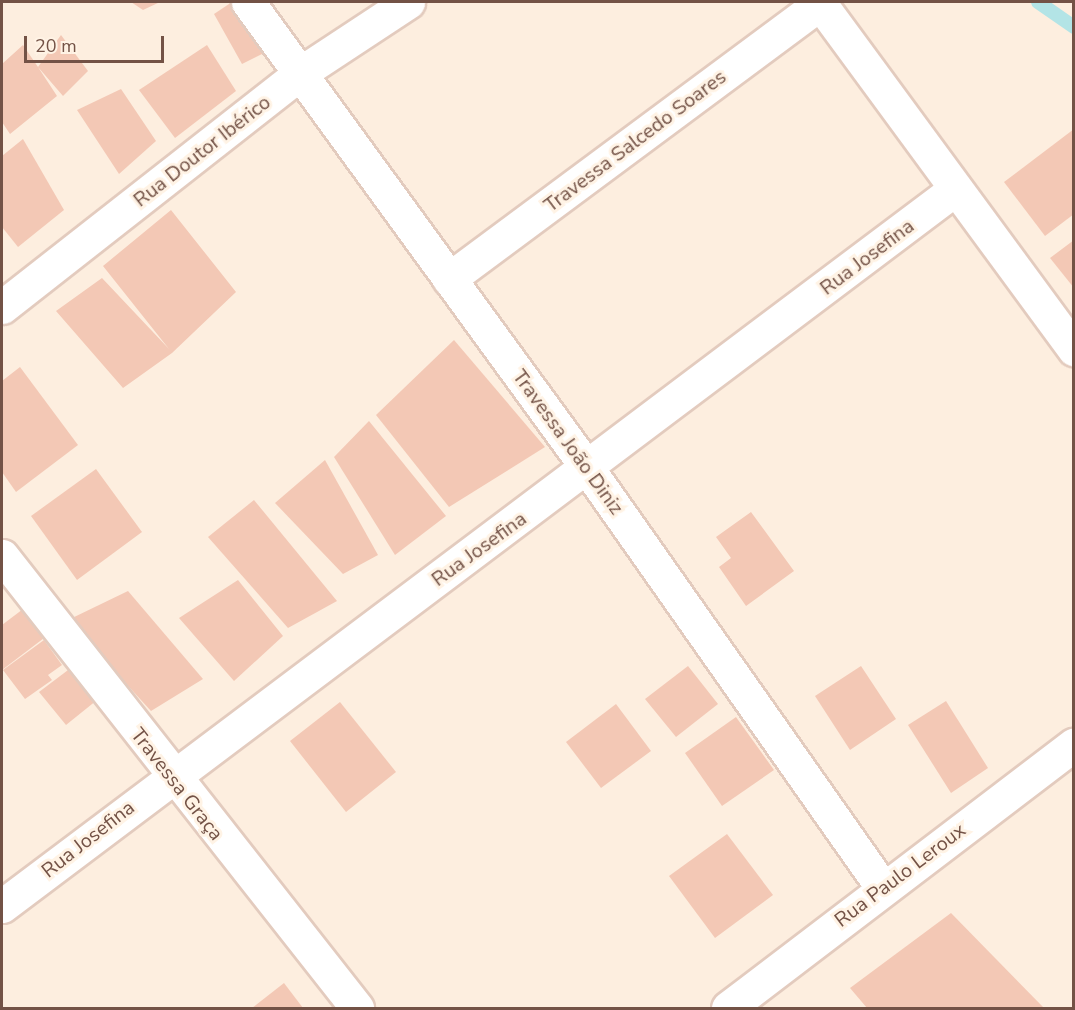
<!DOCTYPE html>
<meta charset="utf-8">
<style>
body{margin:0}
#map{position:relative;width:1075px;height:1010px;overflow:hidden;background:#fdeedf;font-family:"Nunito Sans",sans-serif}
div>[style]{position:absolute}
[style*='--x']{left:calc(var(--x)*1px);top:calc(var(--y)*1px);width:calc(var(--w)*1px);rotate:calc(var(--a)*1deg)}
.stream>*{height:14px;margin:-7px;padding:0 7px;transform-origin:7px;border-radius:7px;background:#b3e4e6}
.building>*{inset:0;background:#f3c8b5}
.roads{filter:drop-shadow(2px 0 #e3cbbe) drop-shadow(-2px 0 #e3cbbe) drop-shadow(0 2px #e3cbbe) drop-shadow(0 -2px #e3cbbe)}
.street>*{height:33px;margin:-16.5px;padding:0 16.5px;transform-origin:16.5px;border-radius:16.5px;background:#fff}
.secondary>*{height:33px;margin:-16.5px;padding:0 16.5px;transform-origin:16.5px;border-radius:16.5px;background:#fff}
span{translate:-50% -50%;white-space:nowrap;text-align:center;line-height:1.15;-webkit-text-stroke:6px #fff3e5;paint-order:stroke}
.street-label{font-size:20px;color:#735246}
.frame{position:absolute;inset:0;border:3px solid #735246;pointer-events:none}
.scale{position:absolute;left:24px;top:36px;width:140px;height:27px;box-sizing:border-box;border:3px solid #735246;border-top:0;padding-left:8px;font-size:18px;line-height:21px;white-space:nowrap;color:#735246;-webkit-text-stroke:4px #fff3e5;paint-order:stroke}
</style>
<div id="map">
<div class="stream">
<div style="--x:1038;--y:2;--w:44;--a:34.8"></div>
</div>
<div class="building">
<div style="clip-path:polygon(131px 2px,160px 2px,143px 10px)"></div>
<div style="clip-path:polygon(232px 2px,274px 48px,242px 64px,214px 14px)"></div>
<div style="clip-path:polygon(61px 35px,88px 71px,63px 96px,38px 67px,57px 96px,10px 134px,2px 122px,2px 64px,23px 45px,38px 67px)"></div>
<div style="clip-path:polygon(207px 45px,236px 91px,175px 138px,139px 90px)"></div>
<div style="clip-path:polygon(121px 89px,156px 141px,119px 174px,77px 110px)"></div>
<div style="clip-path:polygon(1074px 129px,1074px 214px,1045px 236px,1004px 182px)"></div>
<div style="clip-path:polygon(23px 139px,64px 210px,18px 247px,2px 227px,2px 156px)"></div>
<div style="clip-path:polygon(171px 210px,236px 292px,172px 353px,123px 388px,56px 311px,102px 278px,169px 349px,103px 266px)"></div>
<div style="clip-path:polygon(1074px 240px,1074px 288px,1050px 258px)"></div>
<div style="clip-path:polygon(454px 340px,545px 447px,449px 507px,376px 415px)"></div>
<div style="clip-path:polygon(20px 367px,78px 445px,16px 492px,2px 472px,2px 381px)"></div>
<div style="clip-path:polygon(369px 421px,446px 516px,395px 555px,334px 457px)"></div>
<div style="clip-path:polygon(325px 460px,378px 555px,343px 574px,275px 503px)"></div>
<div style="clip-path:polygon(96px 469px,142px 532px,77px 580px,31px 516px)"></div>
<div style="clip-path:polygon(254px 500px,337px 601px,288px 628px,208px 537px)"></div>
<div style="clip-path:polygon(751px 512px,794px 571px,746px 606px,719px 567px,731px 558px,716px 537px)"></div>
<div style="clip-path:polygon(238px 580px,283px 636px,234px 681px,179px 618px)"></div>
<div style="clip-path:polygon(128px 591px,203px 679px,151px 711px,68px 620px)"></div>
<div style="clip-path:polygon(27px 606px,48px 635px,2px 670px,2px 625px)"></div>
<div style="clip-path:polygon(44px 640px,62px 665px,48px 675px,52px 680px,25px 699px,3px 670px)"></div>
<div style="clip-path:polygon(76px 664px,102px 696px,66px 725px,39px 692px)"></div>
<div style="clip-path:polygon(688px 666px,718px 704px,676px 737px,645px 699px)"></div>
<div style="clip-path:polygon(861px 666px,896px 719px,850px 750px,815px 696px)"></div>
<div style="clip-path:polygon(946px 701px,988px 768px,951px 793px,908px 725px)"></div>
<div style="clip-path:polygon(340px 702px,396px 772px,346px 812px,290px 741px)"></div>
<div style="clip-path:polygon(616px 704px,651px 751px,601px 788px,566px 742px)"></div>
<div style="clip-path:polygon(736px 717px,774px 770px,722px 806px,685px 753px)"></div>
<div style="clip-path:polygon(727px 834px,773px 895px,715px 938px,669px 876px)"></div>
<div style="clip-path:polygon(951px 913px,1044px 1008px,867px 1008px,850px 988px)"></div>
<div style="clip-path:polygon(284px 983px,303px 1008px,252px 1008px)"></div>
</div>
<div class="roads">
<div class="street">
<div style="--x:248;--y:2;--w:578;--a:53.94"></div>
<div style="--x:588;--y:469;--w:511;--a:54.88"></div>
<div style="--x:819;--y:2;--w:431;--a:53.7"></div>
<div style="--x:449;--y:279;--w:462;--a:-36.6"></div>
<div style="--x:2;--y:307;--w:381;--a:-38.1"></div>
<div style="--x:302;--y:72;--w:127;--a:-33.4"></div>
<div style="--x:2;--y:556;--w:575;--a:51.85"></div>
<div style="--x:2;--y:906;--w:1191;--a:-36.95"></div>
</div>
<div class="secondary">
<div style="--x:728;--y:1008;--w:435;--a:-37.3"></div>
</div>
</div>
<div class="street-label">
<span style="left:635px;top:141px;rotate:-37deg">Travessa Salcedo Soares</span>
<span style="left:202px;top:151px;rotate:-38deg">Rua Doutor Ibérico</span>
<span style="left:867px;top:257px;rotate:-37deg">Rua Josefina</span>
<span style="left:568px;top:442px;rotate:54deg">Travessa João Diniz</span>
<span style="left:479px;top:549px;rotate:-36deg">Rua Josefina</span>
<span style="left:177px;top:784px;rotate:52deg">Travessa Graça</span>
<span style="left:88px;top:839px;rotate:-38deg">Rua Josefina</span>
<span style="left:900px;top:875px;rotate:-37deg">Rua Paulo Leroux</span>
</div>
<div class="frame"></div>
<div class="scale">20 m</div>
</div>
